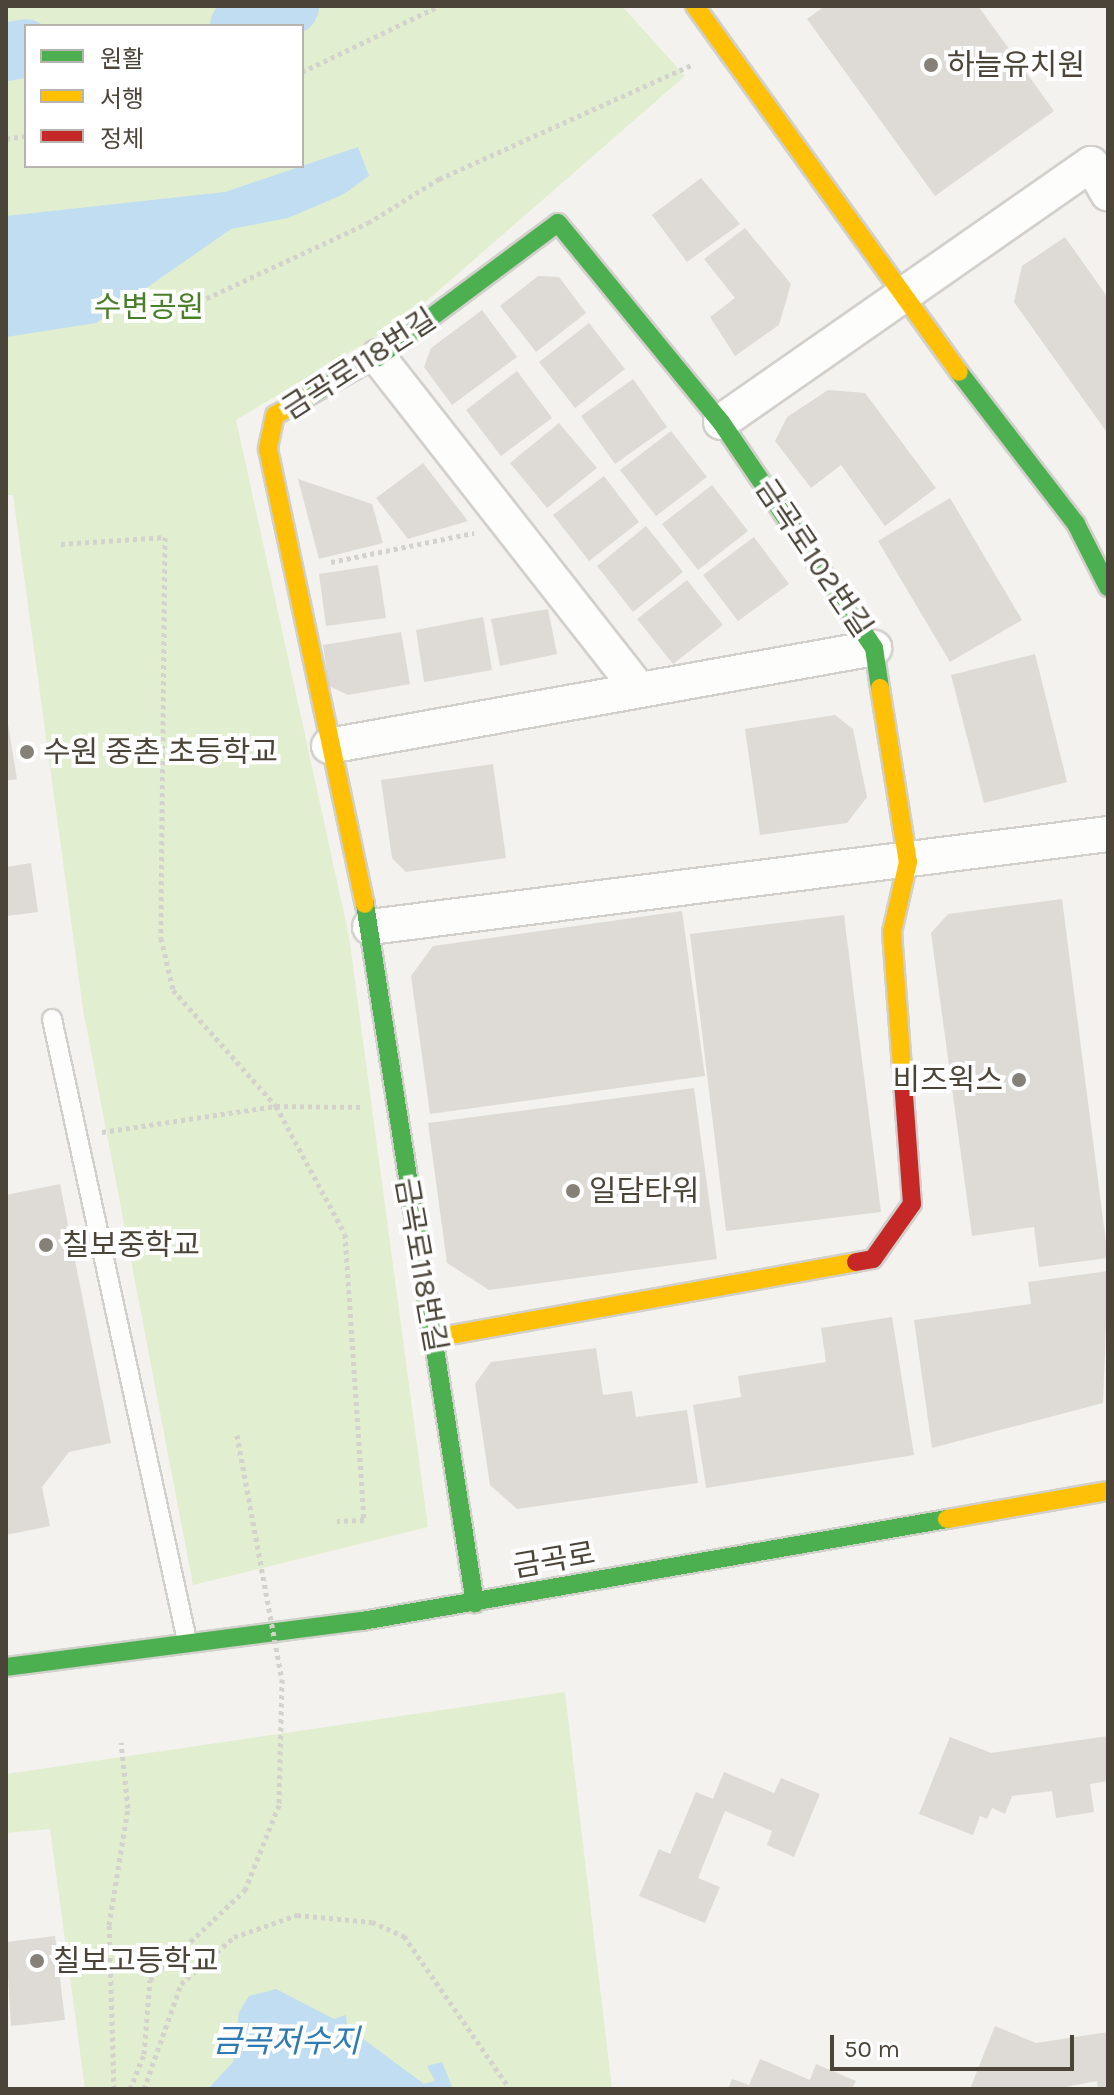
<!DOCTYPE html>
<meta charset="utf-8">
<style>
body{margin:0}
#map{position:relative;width:1114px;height:2095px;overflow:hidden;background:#f4f2ee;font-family:Karla,"Noto Sans KR",sans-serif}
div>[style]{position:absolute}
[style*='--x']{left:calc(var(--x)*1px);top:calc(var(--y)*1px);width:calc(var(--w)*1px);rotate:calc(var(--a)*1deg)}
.green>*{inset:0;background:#e1eecf}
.water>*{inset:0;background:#c0ddf1}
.river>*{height:58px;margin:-29px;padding:0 29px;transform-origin:29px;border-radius:29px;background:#c0ddf1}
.building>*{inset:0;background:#dedbd6}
.path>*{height:5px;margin-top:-2.5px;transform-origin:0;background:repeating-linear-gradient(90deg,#d3d2cc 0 4px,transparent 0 8px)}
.roads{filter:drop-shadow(2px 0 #d2d0cb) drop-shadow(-2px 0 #d2d0cb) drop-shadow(0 2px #d2d0cb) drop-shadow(0 -2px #d2d0cb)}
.lane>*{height:18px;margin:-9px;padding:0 9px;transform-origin:9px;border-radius:9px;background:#fdfdfc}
.street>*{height:34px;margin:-17px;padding:0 17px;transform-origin:17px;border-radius:17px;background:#fdfdfc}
.fast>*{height:18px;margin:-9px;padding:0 9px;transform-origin:9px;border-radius:9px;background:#4caf50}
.slow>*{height:18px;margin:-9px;padding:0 9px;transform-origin:9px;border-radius:9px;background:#ffc107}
.jam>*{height:18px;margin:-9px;padding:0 9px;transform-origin:9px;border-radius:9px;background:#c62828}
.path-bridge>*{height:5px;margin-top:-2.5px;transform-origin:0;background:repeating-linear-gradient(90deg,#d3d2cc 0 4px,transparent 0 8px)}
.dots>*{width:22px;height:22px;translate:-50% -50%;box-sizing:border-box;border:4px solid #fff;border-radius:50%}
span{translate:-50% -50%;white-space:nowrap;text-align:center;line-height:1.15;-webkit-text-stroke:8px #fff;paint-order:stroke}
.poi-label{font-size:30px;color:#4b4439}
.left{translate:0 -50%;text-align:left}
.right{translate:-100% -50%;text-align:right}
.park-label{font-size:30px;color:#4a7f2a}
.street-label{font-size:30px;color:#4b4439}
.water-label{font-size:32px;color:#2e7ab2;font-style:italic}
.frame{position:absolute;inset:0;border:8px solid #4b4439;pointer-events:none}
.legend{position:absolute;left:24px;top:24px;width:280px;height:144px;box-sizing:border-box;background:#fff;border:2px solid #b7b4b0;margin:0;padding:10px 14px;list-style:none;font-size:24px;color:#4b4439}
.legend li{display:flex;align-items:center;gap:16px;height:40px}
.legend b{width:40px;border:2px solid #b7b4b0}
.scale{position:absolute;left:830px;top:2035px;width:244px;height:36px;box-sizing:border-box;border:4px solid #4b4439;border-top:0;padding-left:10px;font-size:24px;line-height:28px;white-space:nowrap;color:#4b4439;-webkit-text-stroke:6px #fff;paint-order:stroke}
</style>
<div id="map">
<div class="green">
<div style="clip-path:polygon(evenodd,6px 6px,622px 6px,685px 76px,407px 318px,236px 420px,349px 936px,428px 1527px,193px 1585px,83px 1009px,13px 495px,6px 495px,6px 6px,26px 26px,302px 26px,302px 166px,26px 166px,26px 26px)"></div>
<div style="clip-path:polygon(565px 1692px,612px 2089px,85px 2089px,50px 1829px,6px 1833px,6px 1774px)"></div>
</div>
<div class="water">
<div style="clip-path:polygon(358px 147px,369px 176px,344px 194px,288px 218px,231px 229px,96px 323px,6px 337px,6px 216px,225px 192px)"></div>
<div style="clip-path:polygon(276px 1989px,334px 2019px,346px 2015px,347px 2027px,424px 2084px,435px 2081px,427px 2066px,442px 2062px,453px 2089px,208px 2089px,233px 2062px,239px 2012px,249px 1996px)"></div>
</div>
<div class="river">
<div style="--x:239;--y:26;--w:55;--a:-21.4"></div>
<div style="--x:6;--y:52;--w:20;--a:-11"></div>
</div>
<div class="building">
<div style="clip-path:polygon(825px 6px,978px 6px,1054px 111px,935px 196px,807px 19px)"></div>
<div style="clip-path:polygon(701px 178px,740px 224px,687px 262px,652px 215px)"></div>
<div style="clip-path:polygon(745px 228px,791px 284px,779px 325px,735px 356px,710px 317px,735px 298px,704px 259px)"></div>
<div style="clip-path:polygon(1065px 237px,1108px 298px,1108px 434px,1014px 302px,1022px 266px)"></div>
<div style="clip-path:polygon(538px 276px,559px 277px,586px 313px,536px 352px,500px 306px)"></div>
<div style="clip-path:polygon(482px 310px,517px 357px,452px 405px,424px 367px,431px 348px)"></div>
<div style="clip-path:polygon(589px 323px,625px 369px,575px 408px,539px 362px)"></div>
<div style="clip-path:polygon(517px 371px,552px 418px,501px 456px,466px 410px)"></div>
<div style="clip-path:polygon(633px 379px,667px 427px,615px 464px,581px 416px)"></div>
<div style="clip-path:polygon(828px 390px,865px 393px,936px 488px,885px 526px,841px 465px,811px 488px,775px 441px,787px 417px)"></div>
<div style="clip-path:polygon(559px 423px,597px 468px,547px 508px,510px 463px)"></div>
<div style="clip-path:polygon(671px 431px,707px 477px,656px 516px,620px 470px)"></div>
<div style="clip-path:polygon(423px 463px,468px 521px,408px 539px,376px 498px)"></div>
<div style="clip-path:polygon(604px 476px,639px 522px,589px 561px,553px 515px)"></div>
<div style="clip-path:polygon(298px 479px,372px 504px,383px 543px,319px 559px)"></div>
<div style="clip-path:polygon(712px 485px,748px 531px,698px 570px,662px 524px)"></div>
<div style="clip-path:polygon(950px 498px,1022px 620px,950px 662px,878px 541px)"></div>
<div style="clip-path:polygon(646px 526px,683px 572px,633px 612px,597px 566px)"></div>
<div style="clip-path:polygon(754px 537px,789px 584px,738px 621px,703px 575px)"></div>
<div style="clip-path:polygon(378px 565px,386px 618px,326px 626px,319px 574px)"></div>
<div style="clip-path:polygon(687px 580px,723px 625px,673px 664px,637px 619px)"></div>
<div style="clip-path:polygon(548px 609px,557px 654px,500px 666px,491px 619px)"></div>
<div style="clip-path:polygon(483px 617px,492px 670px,424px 682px,416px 630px)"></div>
<div style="clip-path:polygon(401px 632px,410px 684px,348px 695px,329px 686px,323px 645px)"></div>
<div style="clip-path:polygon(1035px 654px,1067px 782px,984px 803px,951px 675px)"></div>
<div style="clip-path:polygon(6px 712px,17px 779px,6px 781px)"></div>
<div style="clip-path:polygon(835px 715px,853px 729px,867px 797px,847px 823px,760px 835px,745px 729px)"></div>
<div style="clip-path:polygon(493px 764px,506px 858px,406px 872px,392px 858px,381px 780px)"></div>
<div style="clip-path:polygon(31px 863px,38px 912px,6px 916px,6px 867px)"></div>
<div style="clip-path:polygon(1062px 899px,1108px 1258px,1039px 1267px,1034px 1227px,972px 1236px,931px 933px,948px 914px)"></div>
<div style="clip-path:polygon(682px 911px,705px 1076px,430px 1114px,411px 976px,433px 946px)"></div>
<div style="clip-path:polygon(844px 915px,881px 1212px,726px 1231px,690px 934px)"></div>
<div style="clip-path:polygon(694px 1088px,717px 1259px,489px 1290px,447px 1263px,428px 1123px)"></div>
<div style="clip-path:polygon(60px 1184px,111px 1443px,69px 1452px,42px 1487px,50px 1526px,6px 1535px,6px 1195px)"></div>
<div style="clip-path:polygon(1108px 1271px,1103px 1403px,932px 1448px,914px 1320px,1031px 1304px,1028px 1282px)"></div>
<div style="clip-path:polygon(892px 1317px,914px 1455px,706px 1488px,693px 1405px,741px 1397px,738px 1376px,826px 1362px,821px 1328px)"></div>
<div style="clip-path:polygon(596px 1348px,603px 1395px,632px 1391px,636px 1417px,687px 1410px,698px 1483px,517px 1509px,490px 1485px,475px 1384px,491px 1362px)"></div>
<div style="clip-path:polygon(1108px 1736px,1108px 1781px,1090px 1784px,1094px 1812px,1056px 1818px,1052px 1791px,1012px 1796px,1005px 1814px,992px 1808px,987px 1819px,980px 1816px,973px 1835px,919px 1814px,950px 1737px,991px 1753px)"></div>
<div style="clip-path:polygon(724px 1772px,774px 1793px,781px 1778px,820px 1794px,794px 1857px,767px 1845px,772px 1831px,725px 1811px,698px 1878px,720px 1887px,705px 1923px,639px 1896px,659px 1849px,670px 1854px,696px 1792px,713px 1799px)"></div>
<div style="clip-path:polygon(55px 1936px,65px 2020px,11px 2026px,6px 1942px)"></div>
<div style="clip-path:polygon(995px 2026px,1036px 2043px,1108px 2032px,1108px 2089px,1098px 2089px,1097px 2081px,1055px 2089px,970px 2089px)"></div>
<div style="clip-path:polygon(760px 2059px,810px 2080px,816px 2064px,856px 2081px,852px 2089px,728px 2089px,732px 2079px,749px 2085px)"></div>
</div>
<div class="path">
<div style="--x:302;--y:72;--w:152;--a:-25.7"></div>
<div style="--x:6;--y:139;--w:20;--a:-9"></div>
<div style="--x:192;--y:305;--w:194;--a:-25"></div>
<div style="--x:368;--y:223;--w:84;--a:-31.8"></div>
<div style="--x:439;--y:179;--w:277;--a:-24.3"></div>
<div style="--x:61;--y:544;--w:104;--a:-3.9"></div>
<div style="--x:165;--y:537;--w:401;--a:90.6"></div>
<div style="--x:161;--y:938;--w:53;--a:77"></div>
<div style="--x:173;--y:990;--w:155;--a:48.4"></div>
<div style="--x:276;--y:1106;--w:145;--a:61.7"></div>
<div style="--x:345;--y:1234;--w:287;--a:86.2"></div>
<div style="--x:364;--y:1520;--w:27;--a:178"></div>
<div style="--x:331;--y:562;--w:146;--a:-11.5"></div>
<div style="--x:102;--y:1132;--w:176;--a:-8.5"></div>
<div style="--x:276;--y:1106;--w:86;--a:0.7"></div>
<div style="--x:114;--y:2089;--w:164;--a:-91.7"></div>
<div style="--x:109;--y:1925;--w:119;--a:-80.8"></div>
<div style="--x:128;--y:1808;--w:66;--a:-96.1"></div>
<div style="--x:130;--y:2089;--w:38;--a:-68"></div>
<div style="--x:144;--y:2054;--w:74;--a:-85.4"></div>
<div style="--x:150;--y:1980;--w:131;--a:-43.5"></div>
<div style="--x:144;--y:2089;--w:111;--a:-70.6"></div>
<div style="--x:181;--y:1984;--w:71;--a:-41.6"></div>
<div style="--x:234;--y:1937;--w:67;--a:-19.2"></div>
<div style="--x:297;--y:1915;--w:75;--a:5.3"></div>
<div style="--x:372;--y:1922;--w:35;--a:24"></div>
<div style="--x:404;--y:1936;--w:186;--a:55.3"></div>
</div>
<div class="roads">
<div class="lane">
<div style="--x:52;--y:1019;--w:636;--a:77.75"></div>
</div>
<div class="street">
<div style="--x:378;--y:357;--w:422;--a:51.9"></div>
<div style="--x:721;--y:422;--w:451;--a:-34.9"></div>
<div style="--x:1091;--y:164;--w:34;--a:60"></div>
<div style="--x:329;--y:746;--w:554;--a:-10.19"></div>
<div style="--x:370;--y:927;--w:744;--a:-7.18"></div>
</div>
<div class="fast">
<div style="--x:959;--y:372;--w:192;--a:52.4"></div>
<div style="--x:1076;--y:524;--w:71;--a:63.1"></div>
<div style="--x:305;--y:398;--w:84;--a:-29.3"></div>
<div style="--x:378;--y:357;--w:224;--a:-36.7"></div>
<div style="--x:558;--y:223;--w:257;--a:50.7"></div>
<div style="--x:721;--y:422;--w:273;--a:55.9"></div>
<div style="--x:874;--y:648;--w:40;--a:81.5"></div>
<div style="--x:365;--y:904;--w:708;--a:81.06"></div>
<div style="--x:6;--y:1667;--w:359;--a:-7.4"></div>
<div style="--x:362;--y:1621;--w:594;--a:-9.89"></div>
</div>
<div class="slow">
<div style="--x:695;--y:6;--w:451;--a:54.2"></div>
<div style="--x:305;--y:398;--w:34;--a:150"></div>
<div style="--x:275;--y:415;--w:35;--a:102"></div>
<div style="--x:268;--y:449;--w:465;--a:78"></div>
<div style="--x:880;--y:688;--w:176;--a:80.9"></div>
<div style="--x:908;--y:862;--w:72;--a:102.9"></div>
<div style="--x:892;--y:932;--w:149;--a:85.8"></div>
<div style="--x:434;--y:1338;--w:429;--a:-10.2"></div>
<div style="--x:947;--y:1519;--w:163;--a:-9.9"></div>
</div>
<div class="jam">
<div style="--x:856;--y:1262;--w:17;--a:-10"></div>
<div style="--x:873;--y:1259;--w:67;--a:-54.7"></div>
<div style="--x:912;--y:1204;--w:123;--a:-94.2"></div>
</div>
</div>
<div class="path-bridge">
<div style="--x:237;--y:1435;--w:248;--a:79.6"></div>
<div style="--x:282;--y:1679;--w:126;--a:91.4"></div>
<div style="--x:279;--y:1805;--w:92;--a:111.8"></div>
</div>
<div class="dots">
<div style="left:931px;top:65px;background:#868178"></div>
<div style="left:27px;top:752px;background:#868178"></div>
<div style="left:1019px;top:1080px;background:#868178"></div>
<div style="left:573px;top:1191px;background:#868178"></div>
<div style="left:46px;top:1245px;background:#868178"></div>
<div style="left:37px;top:1961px;background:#868178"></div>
</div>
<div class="poi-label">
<span class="left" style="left:947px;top:65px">하늘유치원</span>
<span class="left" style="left:43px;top:752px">수원 중촌 초등학교</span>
<span class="right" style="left:1003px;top:1080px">비즈윅스</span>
<span class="left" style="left:589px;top:1191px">일담타워</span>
<span class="left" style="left:62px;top:1245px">칠보중학교</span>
<span class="left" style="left:53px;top:1961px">칠보고등학교</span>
</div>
<div class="park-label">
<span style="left:149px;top:307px">수변공원</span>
</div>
<div class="street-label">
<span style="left:359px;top:364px;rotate:-33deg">금곡로118번길</span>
<span style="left:814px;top:558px;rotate:56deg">금곡로102번길</span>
<span style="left:421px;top:1265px;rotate:80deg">금곡로118번길</span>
<span style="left:554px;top:1560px;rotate:-10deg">금곡로</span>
</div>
<div class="water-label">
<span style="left:286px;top:2042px">금곡저수지</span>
</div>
<div class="frame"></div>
<ul class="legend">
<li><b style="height:10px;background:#4caf50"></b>원활</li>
<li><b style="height:10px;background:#ffc107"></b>서행</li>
<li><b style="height:10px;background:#c62828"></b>정체</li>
</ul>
<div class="scale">50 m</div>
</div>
